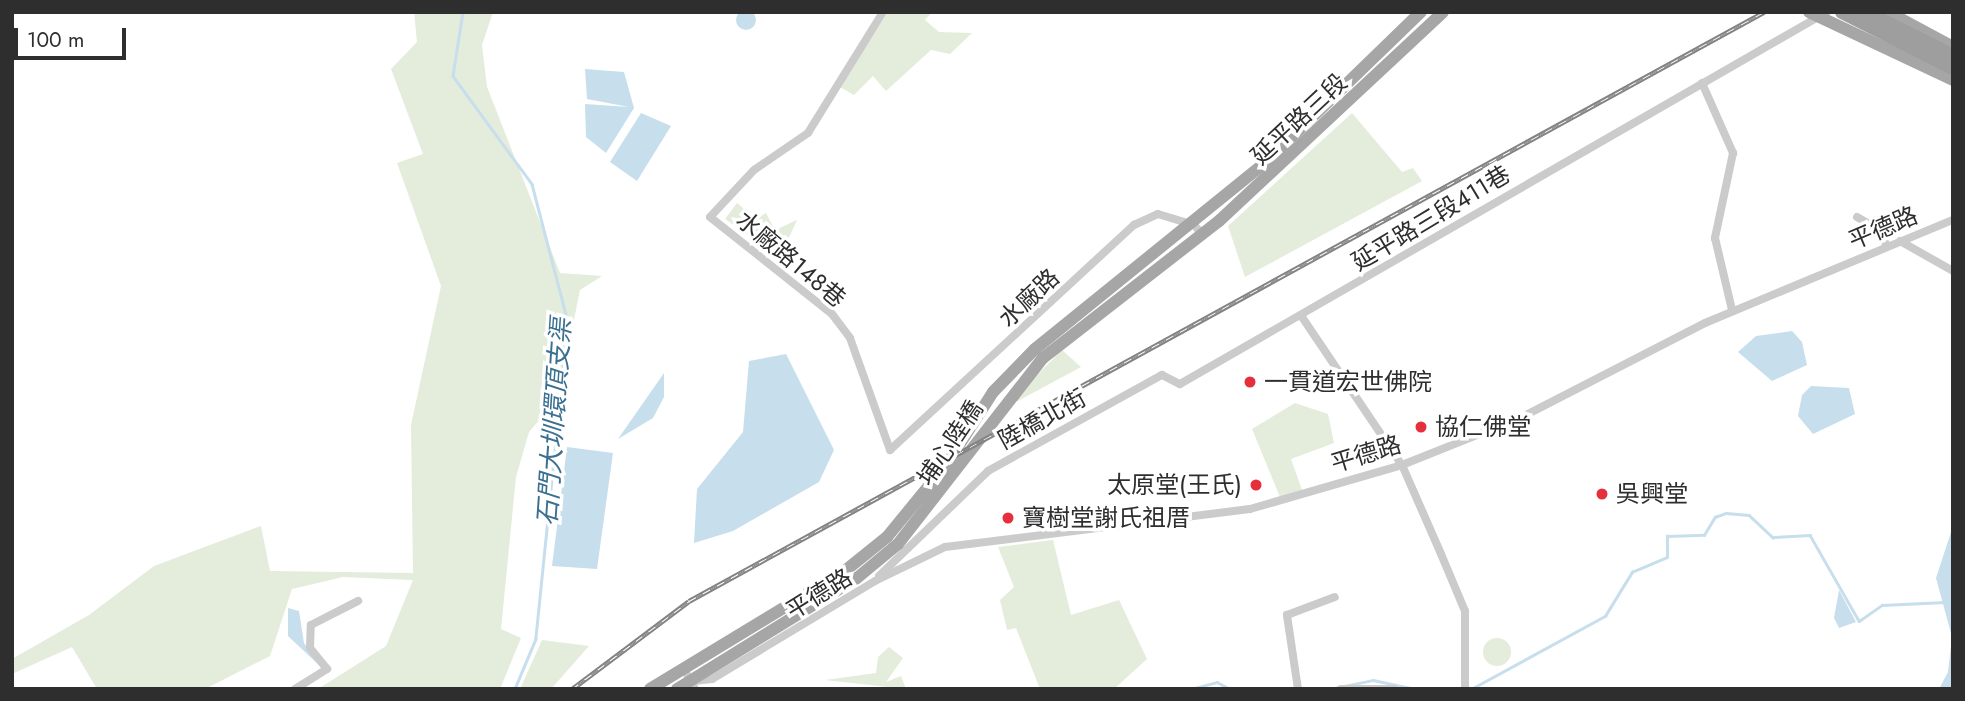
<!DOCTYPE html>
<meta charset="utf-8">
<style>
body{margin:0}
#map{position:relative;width:1965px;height:701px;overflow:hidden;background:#fff;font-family:Jost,"Noto Sans TC",sans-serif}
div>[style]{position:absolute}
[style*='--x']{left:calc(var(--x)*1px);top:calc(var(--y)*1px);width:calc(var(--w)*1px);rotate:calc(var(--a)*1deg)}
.green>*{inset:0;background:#e4ecdc}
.round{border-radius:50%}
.water>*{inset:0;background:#c7deec}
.stream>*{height:2.5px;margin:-1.25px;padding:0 1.25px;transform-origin:1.25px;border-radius:1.25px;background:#c7deec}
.minor>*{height:8px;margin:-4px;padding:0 4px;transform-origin:4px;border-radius:4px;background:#cbcbcb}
.primary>*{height:12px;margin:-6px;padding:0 6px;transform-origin:6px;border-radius:6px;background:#a6a6a6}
.trunk>*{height:14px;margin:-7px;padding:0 7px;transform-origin:7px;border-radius:7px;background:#9e9e9e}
.rail>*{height:5px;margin-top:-2.5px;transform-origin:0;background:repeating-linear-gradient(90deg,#fff 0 8px,#838383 0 16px);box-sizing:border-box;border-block:2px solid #838383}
.dots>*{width:19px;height:19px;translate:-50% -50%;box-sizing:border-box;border:4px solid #fff;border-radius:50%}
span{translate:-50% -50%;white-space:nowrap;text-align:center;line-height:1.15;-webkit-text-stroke:7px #fff;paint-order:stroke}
.street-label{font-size:24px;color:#2e2e2e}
.poi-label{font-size:24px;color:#2e2e2e}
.left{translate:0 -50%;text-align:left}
.right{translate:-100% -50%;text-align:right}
.water-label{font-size:26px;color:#3b7091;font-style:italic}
.frame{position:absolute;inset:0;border:14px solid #2e2e2e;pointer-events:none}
.scale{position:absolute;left:14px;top:28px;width:112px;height:32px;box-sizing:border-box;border:4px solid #2e2e2e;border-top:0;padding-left:9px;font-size:21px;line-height:24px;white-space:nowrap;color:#2e2e2e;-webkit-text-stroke:5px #fff;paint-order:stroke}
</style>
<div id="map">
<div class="green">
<div style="clip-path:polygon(414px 12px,493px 12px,482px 45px,487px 87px,560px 273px,602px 276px,580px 290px,558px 398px,529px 432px,516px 477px,501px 629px,521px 638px,500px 689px,318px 689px,386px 646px,413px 580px,343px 577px,292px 589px,270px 656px,207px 688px,97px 689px,72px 647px,12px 674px,12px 659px,89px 615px,154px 566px,261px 526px,270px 571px,413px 573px,411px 425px,441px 286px,397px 163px,423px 154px,391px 69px,417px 42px)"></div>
<div style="clip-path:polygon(888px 12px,932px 12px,925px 20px,939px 32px,972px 33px,950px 54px,931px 50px,886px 91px,873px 76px,854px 95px,840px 87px)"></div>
<div style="clip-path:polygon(1352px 113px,1402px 172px,1413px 168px,1422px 181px,1245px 277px,1228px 226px)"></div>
<div style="clip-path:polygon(737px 203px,756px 219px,766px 213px,775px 230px,797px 220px,780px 257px,725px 219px)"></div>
<div style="clip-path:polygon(1062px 350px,1081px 367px,1016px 402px,1030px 382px)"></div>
<div style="clip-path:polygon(1295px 403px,1328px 414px,1334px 443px,1291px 459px,1302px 490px,1280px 497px,1252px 429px)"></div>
<div style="clip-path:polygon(1053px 540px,1071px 615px,1119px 600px,1147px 659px,1114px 689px,1040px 689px,1016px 628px,1007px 630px,1000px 600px,1014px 587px,998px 547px)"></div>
<div class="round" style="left:1483px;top:638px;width:28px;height:28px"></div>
<div style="clip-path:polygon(542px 640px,589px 646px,551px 689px,520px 689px)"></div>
<div style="clip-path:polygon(889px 647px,903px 658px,886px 682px,901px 676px,906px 689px,825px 680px,876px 673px,878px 657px)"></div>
</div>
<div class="water">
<div class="round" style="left:736px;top:10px;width:20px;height:20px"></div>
<div style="clip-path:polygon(585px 69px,624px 72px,634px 108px,606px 153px,586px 137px,585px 104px,629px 107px,587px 99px)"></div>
<div style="clip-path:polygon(641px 113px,671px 126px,637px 181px,610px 162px)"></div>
<div style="clip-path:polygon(1792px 331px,1802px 342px,1807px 365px,1772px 381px,1738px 352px,1756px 336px)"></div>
<div style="clip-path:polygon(786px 354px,834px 450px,819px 482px,733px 531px,694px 543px,697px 489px,743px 432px,749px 361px)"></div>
<div style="clip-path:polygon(664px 373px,664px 397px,653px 418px,618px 439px)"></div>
<div style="clip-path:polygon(1811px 386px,1849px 388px,1855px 414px,1813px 434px,1798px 416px,1802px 395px)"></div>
<div style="clip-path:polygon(567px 447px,613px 453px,597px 569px,552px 566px)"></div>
<div style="clip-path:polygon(1953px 526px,1953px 689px,1939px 689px,1948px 672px,1952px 637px,1936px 578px)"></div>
<div style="clip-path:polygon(1839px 590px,1856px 622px,1839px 628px,1834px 618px)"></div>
<div style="clip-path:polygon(288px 608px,299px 611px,304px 643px,322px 668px,288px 636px)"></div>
</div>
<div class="stream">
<div style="--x:463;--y:12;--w:65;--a:98.9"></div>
<div style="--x:453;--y:76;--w:134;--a:53.8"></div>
<div style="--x:532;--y:184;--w:143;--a:75.4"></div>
<div style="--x:568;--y:322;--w:319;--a:95.8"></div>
<div style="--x:536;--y:639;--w:54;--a:112.8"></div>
<div style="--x:1191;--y:689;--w:27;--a:-15"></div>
<div style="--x:1217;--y:682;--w:15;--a:28"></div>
<div style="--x:1330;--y:689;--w:44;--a:-11.8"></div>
<div style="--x:1373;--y:680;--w:44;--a:11.8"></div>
<div style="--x:1471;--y:689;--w:153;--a:-28.6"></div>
<div style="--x:1605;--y:616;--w:52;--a:-58.5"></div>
<div style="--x:1632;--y:572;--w:38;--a:-23"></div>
<div style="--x:1667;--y:557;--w:21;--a:-90"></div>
<div style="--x:1667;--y:536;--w:37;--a:-2"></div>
<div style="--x:1704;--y:535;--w:21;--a:-59"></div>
<div style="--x:1715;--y:517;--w:12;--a:-20"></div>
<div style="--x:1726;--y:513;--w:23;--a:5"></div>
<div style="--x:1749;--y:515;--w:33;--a:43"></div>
<div style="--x:1773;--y:537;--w:37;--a:-3"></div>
<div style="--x:1810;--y:535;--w:99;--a:60.3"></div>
<div style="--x:1859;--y:621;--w:28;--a:-35"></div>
<div style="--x:1882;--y:605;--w:63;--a:-2.7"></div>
</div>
<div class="minor">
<div style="--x:883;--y:12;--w:142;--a:121.8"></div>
<div style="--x:808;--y:133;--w:65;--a:145.6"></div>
<div style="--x:754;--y:170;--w:64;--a:133.1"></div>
<div style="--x:710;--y:217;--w:156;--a:38.5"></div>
<div style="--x:832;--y:314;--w:30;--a:53"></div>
<div style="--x:850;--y:338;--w:119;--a:70.3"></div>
<div style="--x:890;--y:450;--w:332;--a:-42.7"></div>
<div style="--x:1134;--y:225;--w:26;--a:-25"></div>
<div style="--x:1158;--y:214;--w:38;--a:17"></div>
<div style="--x:1194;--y:225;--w:13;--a:48"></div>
<div style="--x:1702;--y:83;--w:77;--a:66.1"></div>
<div style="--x:1733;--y:153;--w:87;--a:102"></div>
<div style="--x:1715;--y:238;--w:74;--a:76.7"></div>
<div style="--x:1857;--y:217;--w:24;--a:30"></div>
<div style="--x:1878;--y:229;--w:19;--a:62"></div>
<div style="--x:1900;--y:241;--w:61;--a:29.5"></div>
<div style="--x:1302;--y:317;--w:179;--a:56"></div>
<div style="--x:1402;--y:465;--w:97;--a:66.3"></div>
<div style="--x:1441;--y:554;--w:62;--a:67.2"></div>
<div style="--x:1465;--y:611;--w:78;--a:90"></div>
<div style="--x:879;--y:576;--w:151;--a:-43.9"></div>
<div style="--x:988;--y:471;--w:199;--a:-28.9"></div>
<div style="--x:1162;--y:375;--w:20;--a:27"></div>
<div style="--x:1180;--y:384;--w:746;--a:-29.9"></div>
<div style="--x:684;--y:669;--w:23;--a:61"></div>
<div style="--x:694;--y:681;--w:18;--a:-6"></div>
<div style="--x:712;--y:679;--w:190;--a:-31"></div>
<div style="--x:875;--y:581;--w:78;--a:-25.9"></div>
<div style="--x:945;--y:547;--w:307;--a:-7.1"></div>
<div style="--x:1250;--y:509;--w:158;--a:-16.1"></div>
<div style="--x:1402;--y:465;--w:129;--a:-21.8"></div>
<div style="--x:1522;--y:417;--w:206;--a:-27.2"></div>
<div style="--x:1705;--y:323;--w:269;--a:-22.6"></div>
<div style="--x:295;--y:689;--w:38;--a:-32"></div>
<div style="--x:327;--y:669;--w:27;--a:-129"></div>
<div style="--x:310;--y:648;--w:23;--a:-88"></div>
<div style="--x:311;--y:625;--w:53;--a:-27.1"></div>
<div style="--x:1298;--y:689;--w:75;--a:-98.5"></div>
<div style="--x:1287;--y:615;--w:51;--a:-20.6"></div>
<div style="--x:1341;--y:689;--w:53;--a:0"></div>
</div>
<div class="primary">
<div style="--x:1809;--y:12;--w:159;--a:25.3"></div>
<div style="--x:1888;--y:12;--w:74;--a:28.3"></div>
<div style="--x:650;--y:689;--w:229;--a:-31.3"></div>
<div style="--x:846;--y:570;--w:53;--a:-38.8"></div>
<div style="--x:887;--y:537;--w:94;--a:-50.6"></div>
<div style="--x:947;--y:464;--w:85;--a:-57.4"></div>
<div style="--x:993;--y:392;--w:60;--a:-45.7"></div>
<div style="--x:1035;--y:349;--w:299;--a:-39"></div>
<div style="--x:1267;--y:161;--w:214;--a:-44.1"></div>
<div style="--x:677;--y:689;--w:211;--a:-31.7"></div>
<div style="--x:857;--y:578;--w:53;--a:-39.7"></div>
<div style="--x:898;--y:544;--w:236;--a:-52.1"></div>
<div style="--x:1043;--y:358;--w:223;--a:-37.9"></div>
<div style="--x:1219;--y:221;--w:306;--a:-43"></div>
</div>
<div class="trunk">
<div style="--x:1842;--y:12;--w:124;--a:26.8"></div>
<div style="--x:1865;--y:12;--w:98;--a:26.6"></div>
</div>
<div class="rail">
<div style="--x:572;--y:689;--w:146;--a:-36.9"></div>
<div style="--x:689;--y:601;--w:1226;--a:-28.72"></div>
</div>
<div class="dots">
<div style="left:1250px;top:382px;background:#e62f3d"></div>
<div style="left:1421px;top:427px;background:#e62f3d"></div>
<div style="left:1256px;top:485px;background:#e62f3d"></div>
<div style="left:1602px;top:494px;background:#e62f3d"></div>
<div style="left:1008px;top:518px;background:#e62f3d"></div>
</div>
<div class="street-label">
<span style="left:1299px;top:119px;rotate:-43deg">延平路三段</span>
<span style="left:1431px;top:218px;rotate:-31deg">延平路三段411巷</span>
<span style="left:1883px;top:228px;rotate:-23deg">平德路</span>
<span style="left:791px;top:259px;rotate:40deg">水廠路148巷</span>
<span style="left:1029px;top:298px;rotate:-43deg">水廠路</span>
<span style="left:1042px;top:419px;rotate:-29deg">陸橋北街</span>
<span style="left:950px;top:443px;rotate:-56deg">埔心陸橋</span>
<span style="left:1366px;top:454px;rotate:-17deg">平德路</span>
<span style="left:819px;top:594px;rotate:-32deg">平德路</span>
</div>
<div class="poi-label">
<span class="left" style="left:1264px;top:382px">一貫道宏世佛院</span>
<span class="left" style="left:1435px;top:427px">協仁佛堂</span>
<span class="right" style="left:1242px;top:485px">太原堂(王氏)</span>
<span class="left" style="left:1616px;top:494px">吳興堂</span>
<span class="left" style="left:1022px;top:518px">寶樹堂謝氏祖厝</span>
</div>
<div class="water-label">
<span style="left:555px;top:422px;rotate:-86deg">石門大圳環頂支渠</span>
</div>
<div class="frame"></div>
<div class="scale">100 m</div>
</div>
